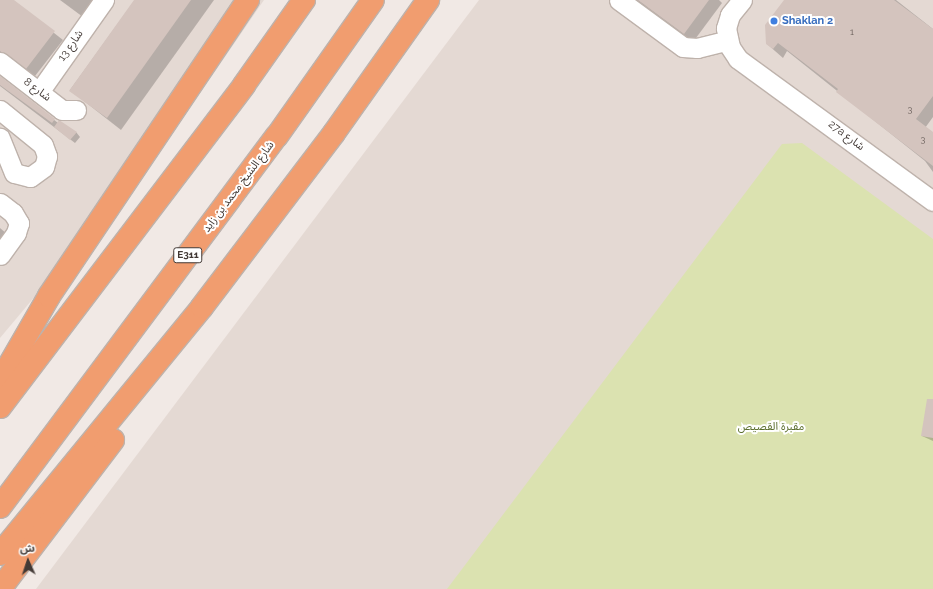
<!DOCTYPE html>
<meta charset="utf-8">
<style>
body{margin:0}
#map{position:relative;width:933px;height:589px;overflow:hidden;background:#f1e9e5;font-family:Raleway,"Noto Sans Arabic",sans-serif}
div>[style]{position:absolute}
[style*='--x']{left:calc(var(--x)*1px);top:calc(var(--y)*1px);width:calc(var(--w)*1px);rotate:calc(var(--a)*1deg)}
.residential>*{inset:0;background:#e4d9d3}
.green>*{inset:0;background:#dbe2b0}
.shadow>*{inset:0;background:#0003}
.building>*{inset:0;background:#d4c4be}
.roads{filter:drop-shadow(1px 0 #beb2ab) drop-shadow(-1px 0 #beb2ab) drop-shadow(0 1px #beb2ab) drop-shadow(0 -1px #beb2ab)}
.minor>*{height:19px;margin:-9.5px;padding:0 9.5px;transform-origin:9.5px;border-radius:9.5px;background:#fff}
.highway>*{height:22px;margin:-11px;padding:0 11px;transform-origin:11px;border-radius:11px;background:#f19d6f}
.dots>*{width:11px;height:11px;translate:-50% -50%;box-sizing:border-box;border:2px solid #fff;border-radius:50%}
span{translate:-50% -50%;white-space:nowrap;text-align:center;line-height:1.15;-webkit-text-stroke:4px #fff;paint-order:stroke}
.number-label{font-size:9px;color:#665c57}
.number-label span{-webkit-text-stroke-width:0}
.shield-label span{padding:1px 3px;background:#fff;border:1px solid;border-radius:3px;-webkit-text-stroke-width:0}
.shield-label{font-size:10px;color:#423935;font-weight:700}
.shop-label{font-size:11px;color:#366cbe;font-weight:700}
.left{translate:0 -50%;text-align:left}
.street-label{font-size:11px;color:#423935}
.park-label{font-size:11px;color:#5b6e2e}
.north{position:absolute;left:8px;top:541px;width:40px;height:40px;-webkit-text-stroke:3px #fff;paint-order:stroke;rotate:357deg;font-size:11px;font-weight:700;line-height:16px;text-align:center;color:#423935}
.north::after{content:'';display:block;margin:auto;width:14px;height:18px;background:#423935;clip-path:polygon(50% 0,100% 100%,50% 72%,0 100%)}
</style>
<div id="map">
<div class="residential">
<div style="clip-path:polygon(0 0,264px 0,176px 128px,0 338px)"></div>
<div style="clip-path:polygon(479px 0,933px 0,933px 589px,36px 589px)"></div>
</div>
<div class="green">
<div style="clip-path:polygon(802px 143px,933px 239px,933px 589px,447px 589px,782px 144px)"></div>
</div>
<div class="shadow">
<div style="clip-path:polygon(0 0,12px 0,63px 40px,35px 76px,11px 59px,0 66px)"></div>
<div style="clip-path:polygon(60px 0,95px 0,83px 17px)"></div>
<div style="clip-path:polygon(135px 0,214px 0,121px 130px,70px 90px)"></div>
<div style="clip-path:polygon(632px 0,719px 0,722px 3px,693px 42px)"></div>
<div style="clip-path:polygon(786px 0,896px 0,933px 29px,933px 117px,925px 128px,933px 133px,933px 172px,925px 161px,787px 51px,783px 58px,767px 44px)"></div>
<div style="clip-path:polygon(0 77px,58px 123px,76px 132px,80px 137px,75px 143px,0 86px)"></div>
<div style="clip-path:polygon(0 228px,7px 234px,0 245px)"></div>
<div style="clip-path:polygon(933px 413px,933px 441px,922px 436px)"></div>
</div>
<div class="building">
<div style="clip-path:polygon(0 0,14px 0,55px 31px,26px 69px,0 51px)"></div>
<div style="clip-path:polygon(134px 0,191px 0,107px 118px,69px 91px)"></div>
<div style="clip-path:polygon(638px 0,709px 0,684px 34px)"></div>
<div style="clip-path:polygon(784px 0,894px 0,933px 29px,933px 96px,916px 119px,933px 132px,933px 166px,836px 92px,838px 89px,778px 43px,773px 49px,766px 44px,765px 25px)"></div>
<div style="clip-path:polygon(0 76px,55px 119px,52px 123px,0 85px)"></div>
<div style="clip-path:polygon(59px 120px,77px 132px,70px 140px,54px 127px)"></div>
<div style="clip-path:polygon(927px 399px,933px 399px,933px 438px,921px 436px)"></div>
</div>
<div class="roads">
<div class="minor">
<div style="--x:619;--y:0;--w:79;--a:36.3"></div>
<div style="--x:683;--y:47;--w:14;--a:4"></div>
<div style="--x:697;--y:48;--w:32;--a:-14"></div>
<div style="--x:742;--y:0;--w:19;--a:129"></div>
<div style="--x:730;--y:15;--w:14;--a:107"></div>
<div style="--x:726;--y:28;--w:19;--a:78"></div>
<div style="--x:730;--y:47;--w:14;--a:56"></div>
<div style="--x:738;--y:59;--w:241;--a:36.1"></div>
<div style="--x:0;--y:62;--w:78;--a:37.7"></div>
<div style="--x:62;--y:110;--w:14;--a:0"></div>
<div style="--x:39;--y:92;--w:113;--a:-54.8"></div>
<div style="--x:0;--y:110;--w:55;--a:39.1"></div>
<div style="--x:43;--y:145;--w:12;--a:70"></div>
<div style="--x:47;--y:156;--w:11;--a:105"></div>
<div style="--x:44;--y:167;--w:17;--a:144"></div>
<div style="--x:30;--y:177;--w:16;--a:-166"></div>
<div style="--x:14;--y:173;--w:38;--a:-112"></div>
<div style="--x:0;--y:203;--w:16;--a:38"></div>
<div style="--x:13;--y:213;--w:12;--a:59"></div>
<div style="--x:19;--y:223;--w:10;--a:107"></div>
<div style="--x:16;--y:233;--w:27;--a:126"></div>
</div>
<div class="highway">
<div style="--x:0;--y:381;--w:98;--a:-60"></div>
<div style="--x:49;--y:296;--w:357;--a:-56.1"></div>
<div style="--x:0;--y:407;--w:404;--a:-52.8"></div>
<div style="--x:244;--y:85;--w:104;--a:-54.8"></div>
<div style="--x:0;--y:507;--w:463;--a:-53.3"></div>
<div style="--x:277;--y:136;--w:166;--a:-54.8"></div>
<div style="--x:0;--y:554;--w:319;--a:-50.7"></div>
<div style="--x:202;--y:307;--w:218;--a:-52.8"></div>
<div style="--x:334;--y:133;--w:163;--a:-54.7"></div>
<div style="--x:0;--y:589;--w:187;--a:-52.8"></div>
</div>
</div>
<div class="dots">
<div style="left:774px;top:21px;background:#3f7fe0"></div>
</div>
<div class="number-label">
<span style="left:852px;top:32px">1</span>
<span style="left:910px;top:109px">3</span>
<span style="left:923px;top:139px">3</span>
</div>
<div class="shield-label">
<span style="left:188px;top:255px">E311</span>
</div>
<div class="shop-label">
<span class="left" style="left:782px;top:21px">Shaklan 2</span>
</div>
<div class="street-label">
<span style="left:71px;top:46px;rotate:-55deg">شارع 13</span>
<span style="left:37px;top:90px;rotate:37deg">شارع 8</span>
<span style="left:846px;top:136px;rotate:37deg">27a شارع</span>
<span style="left:239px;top:187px;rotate:-53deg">شارع الشيخ محمد بن زايد</span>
</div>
<div class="park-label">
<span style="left:771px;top:427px">مقبرة القصيص</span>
</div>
<div class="north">ش</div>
</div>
